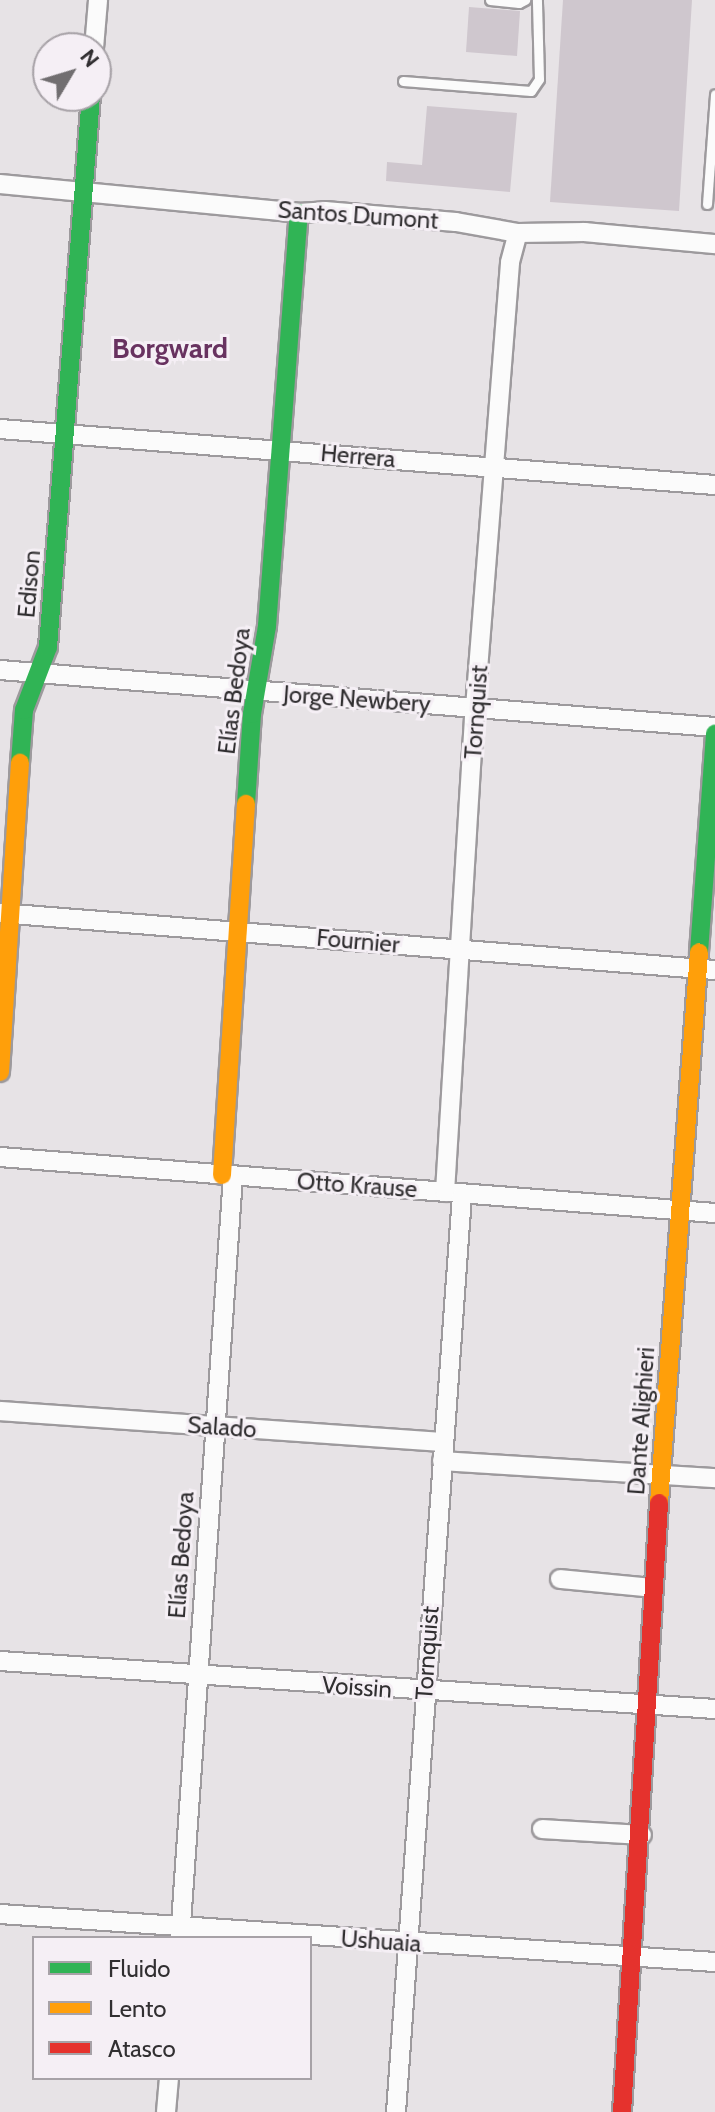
<!DOCTYPE html>
<meta charset="utf-8">
<style>
body{margin:0}
#map{position:relative;width:715px;height:2112px;overflow:hidden;background:#e7e3e6;font-family:Cabin,sans-serif}
div>[style]{position:absolute}
[style*='--x']{left:calc(var(--x)*1px);top:calc(var(--y)*1px);width:calc(var(--w)*1px);rotate:calc(var(--a)*1deg)}
.building>*{inset:0;background:#cfc7ce}
.roads{filter:drop-shadow(2px 0 #9d9a9d) drop-shadow(-2px 0 #9d9a9d) drop-shadow(0 2px #9d9a9d) drop-shadow(0 -2px #9d9a9d)}
.lane>*{height:9px;margin:-4.5px;padding:0 4.5px;transform-origin:4.5px;border-radius:4.5px;background:#fbfbfb}
.street>*{height:18px;margin:-9px;padding:0 9px;transform-origin:9px;border-radius:9px;background:#fbfbfb}
.fast>*{height:18px;margin:-9px;padding:0 9px;transform-origin:9px;border-radius:9px;background:#30b455}
.slow>*{height:18px;margin:-9px;padding:0 9px;transform-origin:9px;border-radius:9px;background:#ff9f0a}
.jam>*{height:18px;margin:-9px;padding:0 9px;transform-origin:9px;border-radius:9px;background:#e5322d}
span{translate:-50% -50%;white-space:nowrap;text-align:center;line-height:1.15;-webkit-text-stroke:6px #f5eff5;paint-order:stroke}
.street-label{font-size:24px;color:#312f31}
.quarter-label{font-size:28px;color:#683260;font-weight:700}
.legend{position:absolute;left:32px;top:1936px;width:280px;height:144px;box-sizing:border-box;background:#f5eff5;border:2px solid #a7a2a7;margin:0;padding:10px 14px;list-style:none;font-size:24px;color:#312f31}
.legend li{display:flex;align-items:center;gap:16px;height:40px}
.legend b{width:40px;border:2px solid #a7a2a7}
.north{position:absolute;left:32px;top:32px;width:80px;height:80px;box-sizing:border-box;background:#f5eff5;border:2px solid #a7a2a7;border-radius:50%;rotate:52deg;font-size:22px;font-weight:700;line-height:32px;text-align:center;color:#312f31}
.north::after{content:'';display:block;margin:auto;width:28px;height:36px;background:#716e70;clip-path:polygon(50% 0,100% 100%,50% 72%,0 100%)}
</style>
<div id="map">
<div class="building">
<div style="clip-path:polygon(563px 0,692px 0,679px 211px,550px 202px)"></div>
<div style="clip-path:polygon(469px 7px,520px 11px,517px 56px,466px 52px)"></div>
<div style="clip-path:polygon(427px 106px,517px 113px,510px 192px,386px 181px,387px 162px,422px 165px)"></div>
</div>
<div class="roads">
<div class="lane">
<div style="--x:490;--y:0;--w:29;--a:6"></div>
<div style="--x:519;--y:3;--w:7;--a:-27"></div>
<div style="--x:403;--y:81;--w:128;--a:4.5"></div>
<div style="--x:531;--y:91;--w:14;--a:-56"></div>
<div style="--x:539;--y:79;--w:79;--a:-91.5"></div>
<div style="--x:707;--y:204;--w:110;--a:-85.8"></div>
</div>
<div class="street">
<div style="--x:94;--y:48;--w:48;--a:-85.2"></div>
<div style="--x:0;--y:184;--w:300;--a:5.5"></div>
<div style="--x:299;--y:213;--w:26;--a:-4"></div>
<div style="--x:325;--y:211;--w:131;--a:4.8"></div>
<div style="--x:456;--y:222;--w:63;--a:10.1"></div>
<div style="--x:518;--y:233;--w:67;--a:-0.9"></div>
<div style="--x:585;--y:232;--w:131;--a:5.3"></div>
<div style="--x:0;--y:429;--w:717;--a:4.48"></div>
<div style="--x:0;--y:670;--w:717;--a:4.56"></div>
<div style="--x:0;--y:913;--w:717;--a:4.56"></div>
<div style="--x:0;--y:1157;--w:717;--a:4.48"></div>
<div style="--x:445;--y:1192;--w:485;--a:-86.5"></div>
<div style="--x:475;--y:708;--w:447;--a:-85.5"></div>
<div style="--x:510;--y:262;--w:30;--a:-75"></div>
<div style="--x:0;--y:1411;--w:445;--a:4"></div>
<div style="--x:442;--y:1461;--w:274;--a:3.6"></div>
<div style="--x:560;--y:1579;--w:94;--a:5.5"></div>
<div style="--x:0;--y:1661;--w:717;--a:3.84"></div>
<div style="--x:542;--y:1829;--w:100;--a:3.4"></div>
<div style="--x:0;--y:1914;--w:717;--a:3.84"></div>
<div style="--x:180;--y:1938;--w:764;--a:-86.02"></div>
<div style="--x:166;--y:2112;--w:34;--a:-85"></div>
<div style="--x:396;--y:2112;--w:919;--a:-85.88"></div>
</div>
<div class="fast">
<div style="--x:20;--y:763;--w:53;--a:-85.7"></div>
<div style="--x:24;--y:710;--w:67;--a:-69.1"></div>
<div style="--x:48;--y:647;--w:553;--a:-85.54"></div>
<div style="--x:246;--y:804;--w:90;--a:-86.2"></div>
<div style="--x:252;--y:714;--w:89;--a:-80.3"></div>
<div style="--x:267;--y:626;--w:414;--a:-85.6"></div>
<div style="--x:699;--y:952;--w:219;--a:-85.8"></div>
</div>
<div class="slow">
<div style="--x:0;--y:1072;--w:310;--a:-86.3"></div>
<div style="--x:222;--y:1175;--w:372;--a:-86.3"></div>
<div style="--x:659;--y:1503;--w:552;--a:-85.85"></div>
</div>
<div class="jam">
<div style="--x:622;--y:2112;--w:610;--a:-86.52"></div>
</div>
</div>
<div class="street-label">
<span style="left:358px;top:215px;rotate:4deg">Santos Dumont</span>
<span style="left:358px;top:456px;rotate:5deg">Herrera</span>
<span style="left:29px;top:584px;rotate:-85deg">Edison</span>
<span style="left:234px;top:691px;rotate:-83deg">Elías Bedoya</span>
<span style="left:357px;top:699px;rotate:4deg">Jorge Newbery</span>
<span style="left:476px;top:712px;rotate:-86deg">Tornquist</span>
<span style="left:358px;top:941px;rotate:5deg">Fournier</span>
<span style="left:357px;top:1185px;rotate:4deg">Otto Krause</span>
<span style="left:641px;top:1421px;rotate:-86deg">Dante Alighieri</span>
<span style="left:222px;top:1427px;rotate:4deg">Salado</span>
<span style="left:181px;top:1555px;rotate:-86deg">Elías Bedoya</span>
<span style="left:427px;top:1653px;rotate:-86deg">Tornquist</span>
<span style="left:357px;top:1687px;rotate:4deg">Voissin</span>
<span style="left:381px;top:1941px;rotate:4deg">Ushuaia</span>
</div>
<div class="quarter-label">
<span style="left:170px;top:348px">Borgward</span>
</div>
<ul class="legend">
<li><b style="height:10px;background:#30b455"></b>Fluido</li>
<li><b style="height:10px;background:#ff9f0a"></b>Lento</li>
<li><b style="height:10px;background:#e5322d"></b>Atasco</li>
</ul>
<div class="north">N</div>
</div>
